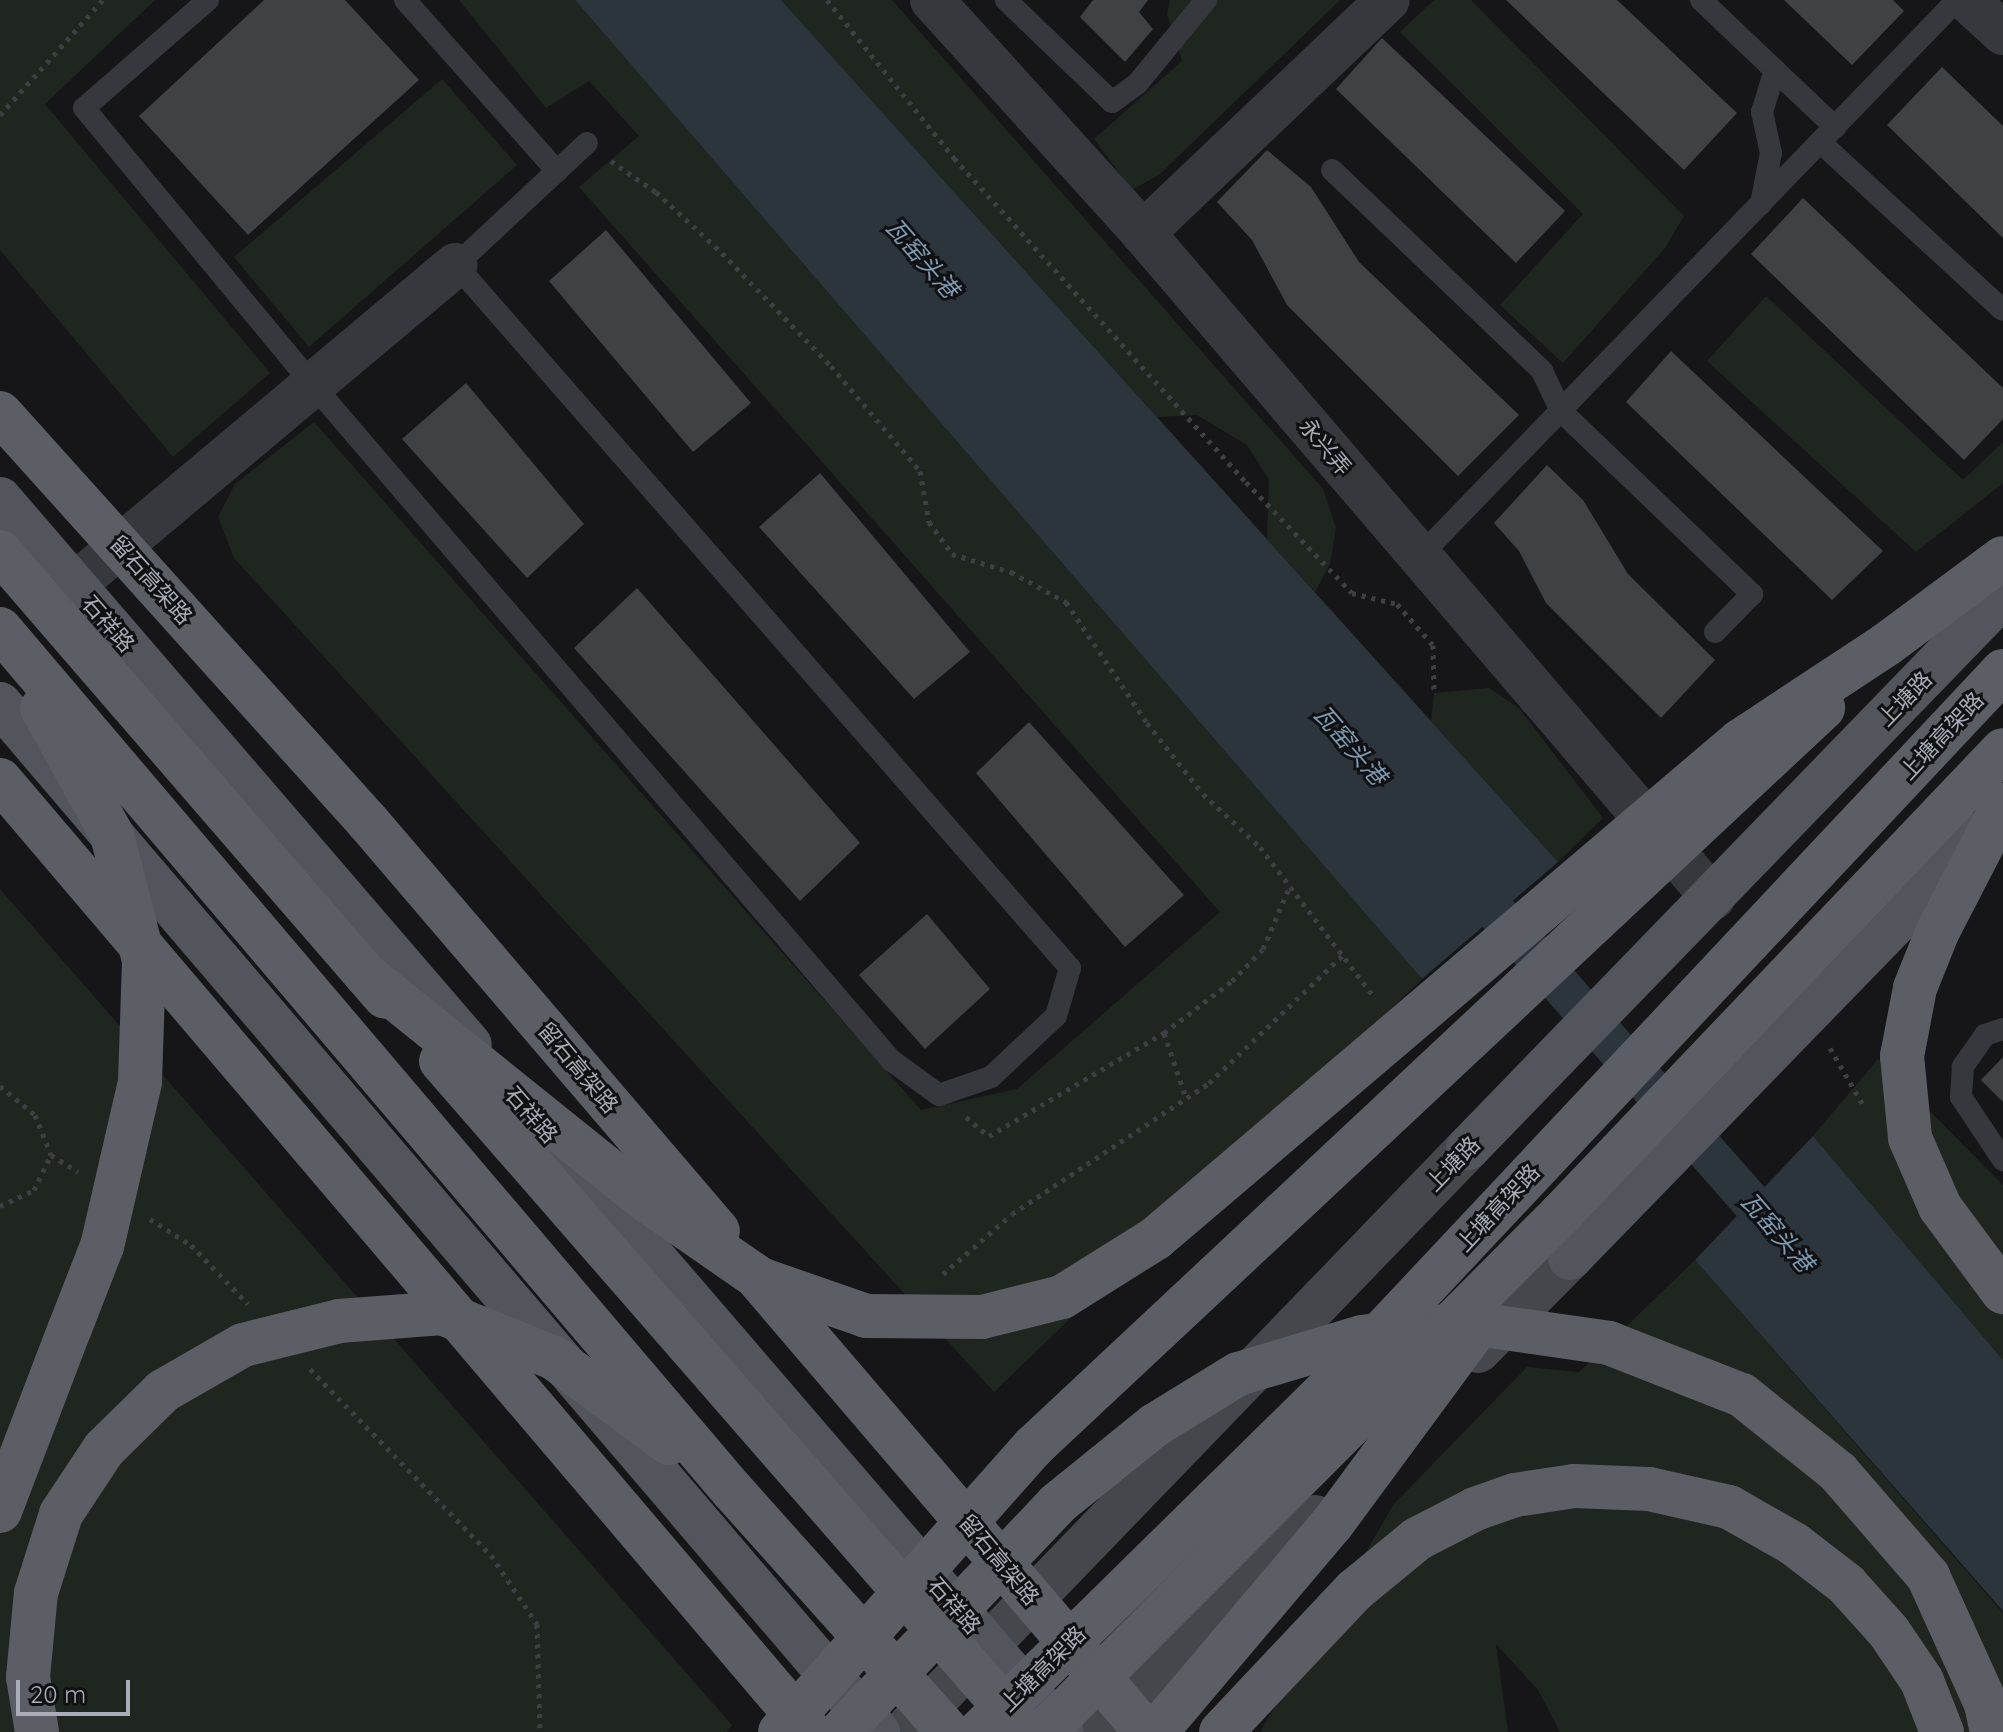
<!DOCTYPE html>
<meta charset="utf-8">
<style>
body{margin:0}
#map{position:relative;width:2003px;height:1732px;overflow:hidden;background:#161618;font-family:Quicksand,"Noto Sans SC",sans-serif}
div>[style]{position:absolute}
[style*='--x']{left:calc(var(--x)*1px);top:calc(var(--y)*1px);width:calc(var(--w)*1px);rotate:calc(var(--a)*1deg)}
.green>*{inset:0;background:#1e261f}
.water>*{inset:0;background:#2c353c}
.canal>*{height:40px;margin:-20px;padding:0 20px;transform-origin:20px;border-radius:20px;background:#2c353c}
.building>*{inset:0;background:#404145}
.path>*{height:5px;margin-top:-2.5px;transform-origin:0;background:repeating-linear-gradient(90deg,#3d3f44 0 4px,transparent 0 10px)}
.service>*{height:22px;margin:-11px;padding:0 11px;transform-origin:11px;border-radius:11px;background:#37383d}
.minor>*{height:44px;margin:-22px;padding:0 22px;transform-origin:22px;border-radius:22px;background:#37383d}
.secondary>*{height:44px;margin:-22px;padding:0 22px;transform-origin:22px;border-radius:22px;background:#45474d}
.primary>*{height:44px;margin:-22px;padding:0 22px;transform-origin:22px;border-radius:22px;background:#53555c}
.trunk>*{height:44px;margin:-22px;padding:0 22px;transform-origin:22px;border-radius:22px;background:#5b5e65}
.trunk-bridge>*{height:44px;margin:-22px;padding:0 22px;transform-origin:22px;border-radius:22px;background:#5b5e65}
span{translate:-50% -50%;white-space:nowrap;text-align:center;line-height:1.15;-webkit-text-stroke:6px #111113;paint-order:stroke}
.street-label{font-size:22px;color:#a8adb8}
.water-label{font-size:24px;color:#7f9bb3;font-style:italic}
.scale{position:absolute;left:16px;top:1680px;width:114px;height:36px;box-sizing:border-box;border:4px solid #a8adb8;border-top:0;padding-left:10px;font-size:24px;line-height:28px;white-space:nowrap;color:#a8adb8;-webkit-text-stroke:6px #111113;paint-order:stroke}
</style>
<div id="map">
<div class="green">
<div style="clip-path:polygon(0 0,155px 0,45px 104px,270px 373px,173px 457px,0 250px)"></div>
<div style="clip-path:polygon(459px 0,575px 0,1422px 979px,994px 1392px,234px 558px,218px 517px,235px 484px,314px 422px,921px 1110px,1017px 1089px,1220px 912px,579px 187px,639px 136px,589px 81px,546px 108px)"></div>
<div style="clip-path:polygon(781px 0,892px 0,1323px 489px,1336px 528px,1330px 564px,1315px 592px,1267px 539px,1269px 480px,1247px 445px,1197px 415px,1157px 417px)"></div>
<div style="clip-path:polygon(1170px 0,1340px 0,1160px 174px,1132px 190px,1094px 139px,1182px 61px,1167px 14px)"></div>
<div style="clip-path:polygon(1434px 0,1471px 0,1684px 216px,1665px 248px,1563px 363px,1500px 305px,1583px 214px,1400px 32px)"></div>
<div style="clip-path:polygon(442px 79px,517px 165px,309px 347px,234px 257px)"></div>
<div style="clip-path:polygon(1766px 296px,1963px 480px,2003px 442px,2003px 483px,1916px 552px,1707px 361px)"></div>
<div style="clip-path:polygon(1489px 688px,1519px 708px,1603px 818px,1558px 862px,1431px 721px,1434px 693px)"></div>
<div style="clip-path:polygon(0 889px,732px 1725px,727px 1732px,0 1732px)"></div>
<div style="clip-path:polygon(1878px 1059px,2003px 1185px,2003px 1360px,1813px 1136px)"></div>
<div style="clip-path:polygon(1695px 1260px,2003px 1613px,2003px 1732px,1560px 1732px,1538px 1690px,1496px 1644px,1508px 1732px,1260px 1732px,1394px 1504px,1527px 1367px,1579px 1372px)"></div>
</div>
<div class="water">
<div style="clip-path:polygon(575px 0,781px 0,1558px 862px,1422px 979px)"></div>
<div style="clip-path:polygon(1813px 1136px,2003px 1360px,2003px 1611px,1695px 1260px)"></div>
</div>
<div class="canal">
<div style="--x:1462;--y:873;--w:492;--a:48.7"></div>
</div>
<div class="building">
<div style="clip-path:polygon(264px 0,345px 0,419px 80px,248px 235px,139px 116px)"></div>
<div style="clip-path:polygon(1093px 0,1148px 0,1139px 12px,1153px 29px,1125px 62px,1080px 17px)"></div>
<div style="clip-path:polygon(1506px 0,1617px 0,1737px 113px,1684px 170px)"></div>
<div style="clip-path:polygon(1784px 0,1893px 0,1904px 11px,1852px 65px)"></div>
<div style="clip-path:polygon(1382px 38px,1565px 211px,1516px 263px,1336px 89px)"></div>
<div style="clip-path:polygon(1942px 67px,2003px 126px,2003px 238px,1887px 125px)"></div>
<div style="clip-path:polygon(1267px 150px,1311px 187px,1359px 262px,1519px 415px,1458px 476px,1287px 305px,1252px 240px,1217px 202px)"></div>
<div style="clip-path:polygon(1803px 198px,2003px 388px,2003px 419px,1964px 460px,1751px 254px)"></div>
<div style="clip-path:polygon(606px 230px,751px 403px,693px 452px,549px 281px)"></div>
<div style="clip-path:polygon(1671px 351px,1883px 551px,1832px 600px,1626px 402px)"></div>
<div style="clip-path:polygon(466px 383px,584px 524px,527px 578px,402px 439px)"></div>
<div style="clip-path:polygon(1547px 465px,1583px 500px,1628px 574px,1715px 660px,1661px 718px,1546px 603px,1519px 551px,1494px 523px)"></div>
<div style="clip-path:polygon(820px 473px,970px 652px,914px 699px,759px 527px)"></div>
<div style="clip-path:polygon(637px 588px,860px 843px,800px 901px,574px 648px)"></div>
<div style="clip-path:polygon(1029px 722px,1184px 895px,1125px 947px,976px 773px)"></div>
<div style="clip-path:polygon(927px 914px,990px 989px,925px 1049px,859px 975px)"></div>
<div style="clip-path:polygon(2003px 1057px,2003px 1102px,1981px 1080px)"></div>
</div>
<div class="path">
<div style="--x:827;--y:0;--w:203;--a:51.2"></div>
<div style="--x:954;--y:158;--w:436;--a:48"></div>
<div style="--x:1246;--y:482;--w:153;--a:46.3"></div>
<div style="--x:1352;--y:593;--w:46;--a:13.7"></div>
<div style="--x:1397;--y:604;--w:55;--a:48.7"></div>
<div style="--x:1433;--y:645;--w:48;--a:88.8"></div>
<div style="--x:0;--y:115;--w:154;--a:-48.2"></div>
<div style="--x:611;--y:161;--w:55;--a:34.6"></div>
<div style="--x:656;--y:192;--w:90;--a:42.7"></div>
<div style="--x:722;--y:253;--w:157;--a:46"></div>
<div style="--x:831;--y:366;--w:138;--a:49.7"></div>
<div style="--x:920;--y:471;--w:52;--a:80"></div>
<div style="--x:929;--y:522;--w:39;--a:54"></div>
<div style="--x:952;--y:554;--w:62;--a:17"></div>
<div style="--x:1011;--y:572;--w:63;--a:28.6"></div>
<div style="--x:1066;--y:602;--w:146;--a:56.2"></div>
<div style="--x:1147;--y:723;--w:90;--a:51.7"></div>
<div style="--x:1203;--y:794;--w:78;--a:42.9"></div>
<div style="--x:1260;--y:847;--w:190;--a:52.7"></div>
<div style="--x:1164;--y:1033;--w:69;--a:71.3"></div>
<div style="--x:1830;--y:1048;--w:66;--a:59.9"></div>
<div style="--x:0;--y:1086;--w:45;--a:39.6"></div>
<div style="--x:35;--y:1115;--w:43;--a:68.2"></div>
<div style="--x:51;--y:1155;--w:32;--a:32"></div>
<div style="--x:966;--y:1117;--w:30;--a:40"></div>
<div style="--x:989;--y:1136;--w:203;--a:-30.5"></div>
<div style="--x:1164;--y:1033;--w:86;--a:-37.4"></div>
<div style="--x:1232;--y:981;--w:45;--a:-45.9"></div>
<div style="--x:1263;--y:949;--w:66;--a:-66.9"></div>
<div style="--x:0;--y:1206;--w:38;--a:-25"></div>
<div style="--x:34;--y:1190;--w:39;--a:-64"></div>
<div style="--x:150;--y:1219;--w:49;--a:32.4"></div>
<div style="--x:191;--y:1245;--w:82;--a:46"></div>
<div style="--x:943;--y:1274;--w:91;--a:-41"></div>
<div style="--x:1012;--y:1214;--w:237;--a:-33.6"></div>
<div style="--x:1209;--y:1083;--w:187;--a:-43.7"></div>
<div style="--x:310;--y:1369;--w:260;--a:45.8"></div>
<div style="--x:491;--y:1555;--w:83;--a:56.3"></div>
<div style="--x:537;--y:1624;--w:108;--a:88.4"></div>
</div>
<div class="service">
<div style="--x:208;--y:0;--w:164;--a:138.9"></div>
<div style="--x:84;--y:108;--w:359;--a:50.4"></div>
<div style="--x:313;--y:385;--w:889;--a:49.43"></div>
<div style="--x:891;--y:1060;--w:59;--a:36.1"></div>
<div style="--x:939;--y:1095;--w:55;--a:-19.1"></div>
<div style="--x:991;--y:1077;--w:89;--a:-43.2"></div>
<div style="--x:1056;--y:1016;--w:50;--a:-73.7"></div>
<div style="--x:1070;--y:968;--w:933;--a:-131.13"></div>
<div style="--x:456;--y:265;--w:179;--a:-43"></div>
<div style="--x:405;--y:0;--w:229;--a:48.4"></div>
<div style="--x:1006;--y:0;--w:147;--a:43.9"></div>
<div style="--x:1112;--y:102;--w:31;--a:-36"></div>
<div style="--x:1137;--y:84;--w:109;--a:-50.6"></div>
<div style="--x:1701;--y:0;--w:185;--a:43.5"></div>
<div style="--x:1820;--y:142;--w:248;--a:42.6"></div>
<div style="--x:1332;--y:170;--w:291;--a:43.7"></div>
<div style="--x:1542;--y:371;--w:44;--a:64.6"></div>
<div style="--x:1561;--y:411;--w:265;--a:43.8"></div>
<div style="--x:1752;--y:594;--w:53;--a:134.2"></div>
<div style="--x:1761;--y:204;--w:52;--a:-78.9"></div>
<div style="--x:1771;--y:153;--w:42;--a:-102.4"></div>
<div style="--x:1762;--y:112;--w:44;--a:-72.8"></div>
<div style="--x:1419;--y:557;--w:774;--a:-45.99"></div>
<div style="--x:2003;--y:1029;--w:19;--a:162"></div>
<div style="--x:1985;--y:1035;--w:39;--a:125"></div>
<div style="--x:1963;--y:1067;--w:30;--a:94"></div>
<div style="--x:1961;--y:1097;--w:76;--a:56.3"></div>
</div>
<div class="minor">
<div style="--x:932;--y:0;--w:314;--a:47.8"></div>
<div style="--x:1143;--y:233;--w:876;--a:49.4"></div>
<div style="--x:1967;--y:0;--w:49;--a:42.5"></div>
<div style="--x:1143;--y:233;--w:338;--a:-43.6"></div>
<div style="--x:74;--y:585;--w:498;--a:-40"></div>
</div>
<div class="secondary">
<div style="--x:1478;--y:1351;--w:131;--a:-45.3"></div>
<div style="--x:904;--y:1732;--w:812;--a:-46"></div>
<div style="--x:1103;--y:1732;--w:302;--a:-45.4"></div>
</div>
<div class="primary">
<div style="--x:0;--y:499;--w:720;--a:49.28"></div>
<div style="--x:0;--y:704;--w:1352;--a:49.5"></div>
<div style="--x:549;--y:1136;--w:786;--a:49.28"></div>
<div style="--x:1468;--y:1148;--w:769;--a:-45.9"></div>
<div style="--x:1570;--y:1258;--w:593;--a:-45.82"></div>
</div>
<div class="trunk">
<div style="--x:1887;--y:644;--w:144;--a:-36.6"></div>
<div style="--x:0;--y:1511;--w:196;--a:-69.1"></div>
<div style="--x:1221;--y:1732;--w:195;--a:-46.7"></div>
<div style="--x:1355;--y:1590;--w:80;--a:-39.4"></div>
<div style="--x:1417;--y:1539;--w:65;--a:-27.3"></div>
<div style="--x:1475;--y:1509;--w:42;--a:-19.3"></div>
<div style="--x:1515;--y:1495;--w:60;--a:-8.7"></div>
<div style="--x:1574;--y:1486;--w:75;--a:2.3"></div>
<div style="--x:1649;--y:1489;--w:82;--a:12.7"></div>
<div style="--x:1729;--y:1507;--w:75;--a:29.6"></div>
<div style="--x:1794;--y:1544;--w:66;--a:37.6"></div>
<div style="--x:1846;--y:1584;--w:64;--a:48.1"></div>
<div style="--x:1889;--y:1632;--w:59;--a:56"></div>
<div style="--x:1922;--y:1681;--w:55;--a:68.6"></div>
</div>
<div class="trunk-bridge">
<div style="--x:0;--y:413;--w:550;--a:48.02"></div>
<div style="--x:368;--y:822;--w:538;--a:49.44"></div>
<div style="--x:0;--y:552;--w:588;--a:49.13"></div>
<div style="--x:0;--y:629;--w:1130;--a:49.63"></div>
<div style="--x:732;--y:1490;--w:324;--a:48.2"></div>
<div style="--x:42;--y:708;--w:145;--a:61.1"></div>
<div style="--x:112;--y:835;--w:130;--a:75.7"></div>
<div style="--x:144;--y:961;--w:121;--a:91.9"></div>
<div style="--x:140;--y:1082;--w:168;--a:103"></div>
<div style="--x:102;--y:1246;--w:88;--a:111.3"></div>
<div style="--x:0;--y:780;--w:1250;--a:49.61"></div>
<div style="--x:2003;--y:805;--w:144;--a:117.3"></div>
<div style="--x:1937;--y:933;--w:59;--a:111.8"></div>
<div style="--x:1915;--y:988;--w:69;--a:100.8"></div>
<div style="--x:1902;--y:1056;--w:82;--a:84.4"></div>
<div style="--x:1910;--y:1138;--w:75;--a:66.5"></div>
<div style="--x:1940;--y:1207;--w:106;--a:53.5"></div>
<div style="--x:366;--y:975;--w:359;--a:38.8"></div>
<div style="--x:646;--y:1200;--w:139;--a:34.7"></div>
<div style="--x:760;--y:1279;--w:112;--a:19.2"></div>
<div style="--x:866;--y:1316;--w:116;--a:0.5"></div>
<div style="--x:982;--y:1317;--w:82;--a:-14"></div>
<div style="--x:1062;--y:1297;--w:111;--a:-32.1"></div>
<div style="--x:1156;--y:1238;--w:767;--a:-40.4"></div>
<div style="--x:1740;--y:741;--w:176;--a:-33.4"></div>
<div style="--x:441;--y:1061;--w:890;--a:48.92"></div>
<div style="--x:760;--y:1281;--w:594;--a:49.44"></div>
<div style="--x:37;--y:1732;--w:56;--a:-99.3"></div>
<div style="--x:28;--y:1677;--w:84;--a:-84.6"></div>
<div style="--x:36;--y:1593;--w:83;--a:-72.4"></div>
<div style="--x:61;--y:1514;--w:78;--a:-56.5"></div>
<div style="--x:104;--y:1449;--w:83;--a:-44.5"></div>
<div style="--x:163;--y:1391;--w:92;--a:-29.9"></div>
<div style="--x:243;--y:1345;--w:99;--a:-14"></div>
<div style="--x:339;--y:1321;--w:103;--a:-4.4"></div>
<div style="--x:442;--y:1313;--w:121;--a:21.9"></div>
<div style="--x:554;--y:1358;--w:143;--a:36.5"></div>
<div style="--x:780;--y:1732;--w:381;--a:-48.4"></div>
<div style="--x:1033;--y:1447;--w:1082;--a:-43.09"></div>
<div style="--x:841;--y:1732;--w:314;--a:-46.5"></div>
<div style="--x:1057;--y:1504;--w:126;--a:-38.9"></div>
<div style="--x:1155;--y:1425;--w:97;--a:-31.6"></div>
<div style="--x:1238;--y:1374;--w:129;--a:-16.6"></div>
<div style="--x:1362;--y:1337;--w:108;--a:-7.5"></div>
<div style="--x:1469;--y:1323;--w:141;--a:8.1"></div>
<div style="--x:1609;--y:1343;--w:143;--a:21.4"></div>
<div style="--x:1742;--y:1395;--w:123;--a:38.7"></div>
<div style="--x:1838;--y:1472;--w:138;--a:49.1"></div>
<div style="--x:1928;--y:1576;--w:141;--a:65.6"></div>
<div style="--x:1986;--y:1704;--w:29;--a:78"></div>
<div style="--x:979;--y:1732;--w:505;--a:-44.52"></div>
<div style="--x:1339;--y:1378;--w:970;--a:-46.8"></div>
<div style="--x:1044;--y:1732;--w:730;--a:-45.06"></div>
<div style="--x:1560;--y:1215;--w:642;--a:-46.39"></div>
<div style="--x:1156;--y:1732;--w:272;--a:-49.8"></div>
<div style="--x:1332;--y:1524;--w:237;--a:-53.6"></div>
</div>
<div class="street-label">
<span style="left:1325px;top:447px;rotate:50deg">永兴弄</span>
<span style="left:151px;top:580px;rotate:48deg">留石高架路</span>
<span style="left:108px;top:624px;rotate:49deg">石祥路</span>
<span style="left:1905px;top:699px;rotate:-46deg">上塘路</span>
<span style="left:1942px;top:736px;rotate:-47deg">上塘高架路</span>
<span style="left:578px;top:1068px;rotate:50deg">留石高架路</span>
<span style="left:531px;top:1115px;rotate:49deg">石祥路</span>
<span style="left:1453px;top:1164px;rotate:-46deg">上塘路</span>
<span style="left:1498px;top:1208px;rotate:-47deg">上塘高架路</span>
<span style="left:999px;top:1560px;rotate:50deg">留石高架路</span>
<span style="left:954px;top:1606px;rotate:49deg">石祥路</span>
<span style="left:1043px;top:1669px;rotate:-45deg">上塘高架路</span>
</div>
<div class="water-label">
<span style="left:922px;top:258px;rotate:49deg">瓦窑头港</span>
<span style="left:1350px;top:745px;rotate:49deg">瓦窑头港</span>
<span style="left:1777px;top:1232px;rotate:49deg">瓦窑头港</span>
</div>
<div class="scale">20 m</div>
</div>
